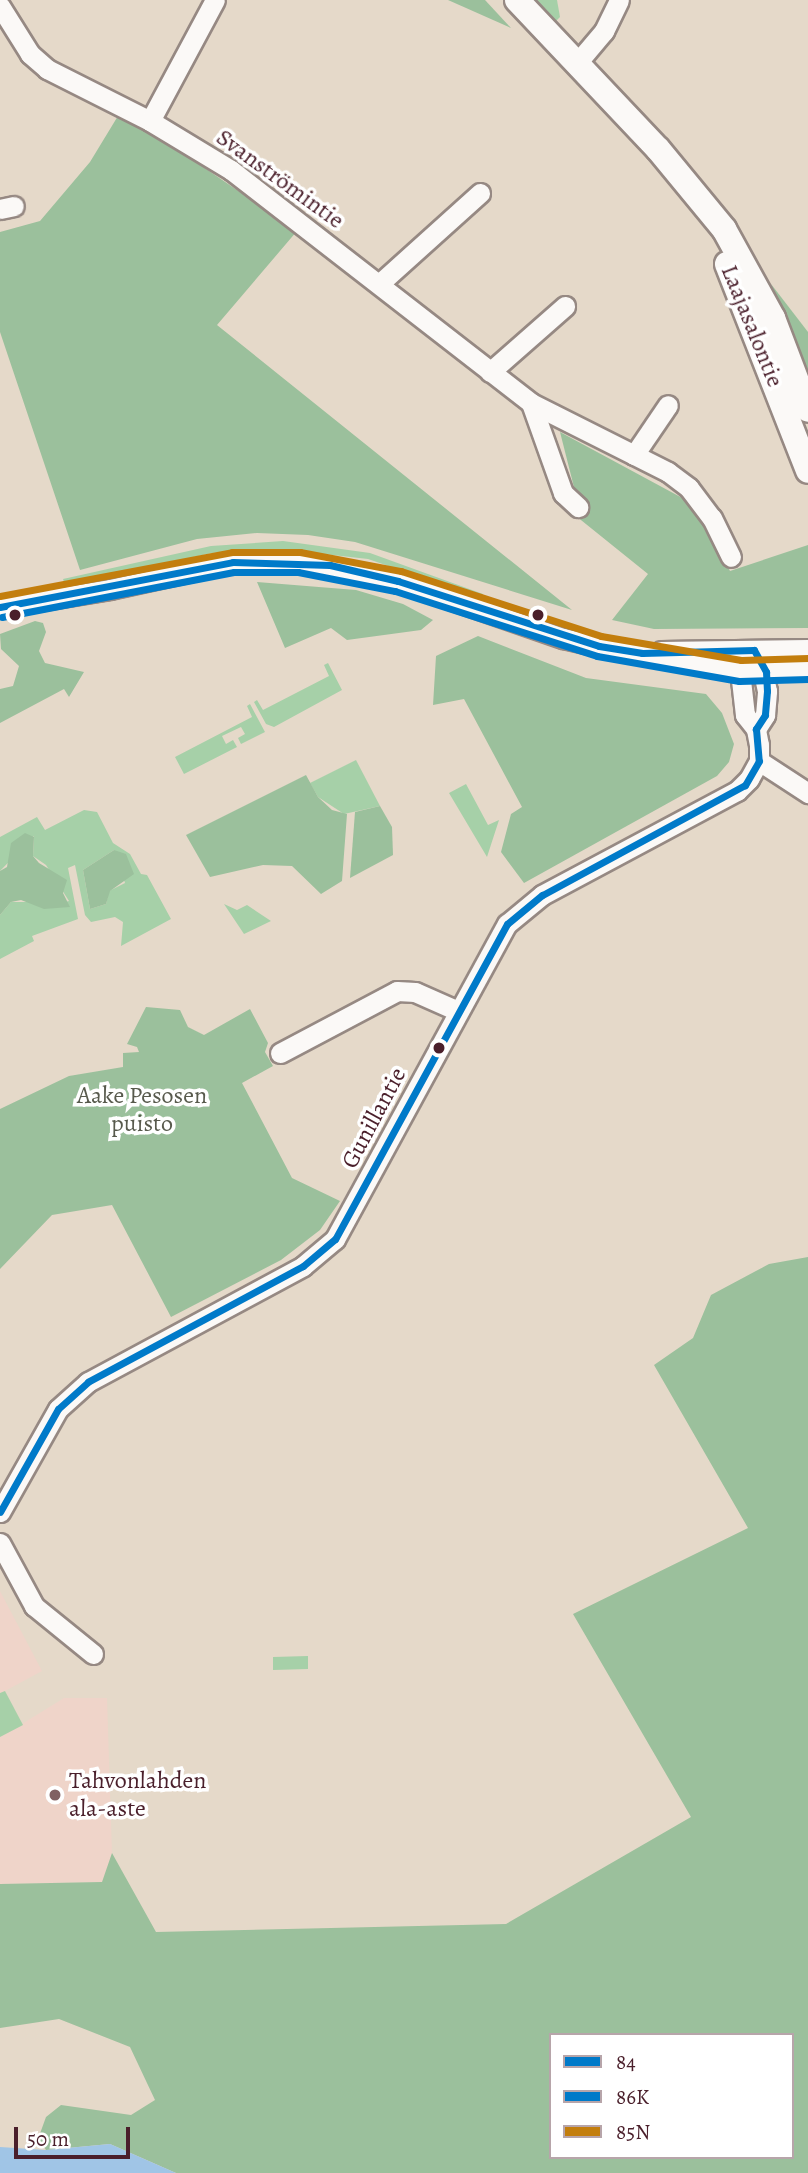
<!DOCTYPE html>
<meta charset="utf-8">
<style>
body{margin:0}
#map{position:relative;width:808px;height:2173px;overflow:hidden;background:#e5d9c9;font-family:Alegreya,serif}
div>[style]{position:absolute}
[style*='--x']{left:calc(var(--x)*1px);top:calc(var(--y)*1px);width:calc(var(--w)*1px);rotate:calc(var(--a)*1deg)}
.built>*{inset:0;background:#efd4c9}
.green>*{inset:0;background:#a6d0a8}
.forest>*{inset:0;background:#9bc09c}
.water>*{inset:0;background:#a0c5e6}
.roads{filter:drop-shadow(2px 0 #968983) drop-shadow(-2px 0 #968983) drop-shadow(0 2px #968983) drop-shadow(0 -2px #968983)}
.minor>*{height:19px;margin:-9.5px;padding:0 9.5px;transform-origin:9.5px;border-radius:9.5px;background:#fbf9f7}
.major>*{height:24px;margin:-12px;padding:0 12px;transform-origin:12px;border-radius:12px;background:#fbf9f7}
.bus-1>*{height:7px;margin:-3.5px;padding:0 3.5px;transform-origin:3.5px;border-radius:3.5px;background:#007ac9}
.bus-2>*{height:7px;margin:-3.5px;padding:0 3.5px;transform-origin:3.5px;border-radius:3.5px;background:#007ac9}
.bus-3>*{height:7px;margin:-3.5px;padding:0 3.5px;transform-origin:3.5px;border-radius:3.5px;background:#c37e0d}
.dots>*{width:19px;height:19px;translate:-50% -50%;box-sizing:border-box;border:4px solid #fff;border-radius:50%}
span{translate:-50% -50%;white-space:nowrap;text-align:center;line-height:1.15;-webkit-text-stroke:7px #fff;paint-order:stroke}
.street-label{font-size:24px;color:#4a1f2b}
.park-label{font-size:24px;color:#585a4d}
.poi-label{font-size:24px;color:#4a1f2b}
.left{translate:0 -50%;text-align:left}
.legend{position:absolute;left:549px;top:2033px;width:245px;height:126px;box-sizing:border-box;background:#fff;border:2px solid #b7a5aa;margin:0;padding:9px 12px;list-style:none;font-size:21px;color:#4a1f2b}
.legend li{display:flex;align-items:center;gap:14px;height:35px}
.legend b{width:35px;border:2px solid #b7a5aa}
.scale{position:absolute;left:14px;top:2127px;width:116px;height:32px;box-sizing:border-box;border:4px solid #4a1f2b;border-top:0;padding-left:9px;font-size:21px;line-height:24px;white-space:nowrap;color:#4a1f2b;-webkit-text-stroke:5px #fff;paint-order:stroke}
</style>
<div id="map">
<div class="built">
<div style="clip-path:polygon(0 1591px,42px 1671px,5px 1691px,22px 1724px,64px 1698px,107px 1698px,112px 1853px,103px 1882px,0 1884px)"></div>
</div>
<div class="green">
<div style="clip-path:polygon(531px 0,557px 0,560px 17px,553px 24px)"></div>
<div style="clip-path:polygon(283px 541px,370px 553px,483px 594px,482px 598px,368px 559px,279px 549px,212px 553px,65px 585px,63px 579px,211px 546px)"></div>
<div style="clip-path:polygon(328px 663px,342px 690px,274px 727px,266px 724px,254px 702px,257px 700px,263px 710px,329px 676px,324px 665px)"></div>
<div style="clip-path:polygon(250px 704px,265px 732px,241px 744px,238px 738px,245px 734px,241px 727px,222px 736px,226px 744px,233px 740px,237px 747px,184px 774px,175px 757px,252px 717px,247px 706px)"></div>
<div style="clip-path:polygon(356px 760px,380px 806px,344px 814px,318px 797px,310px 783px)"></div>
<div style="clip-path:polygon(466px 784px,488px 825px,499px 820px,487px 857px,449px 793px)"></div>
<div style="clip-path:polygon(evenodd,84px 810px,97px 812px,113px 843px,130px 854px,141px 874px,147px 875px,171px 919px,121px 946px,123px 922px,115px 917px,91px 922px,85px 915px,75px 865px,68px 868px,78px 919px,32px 936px,34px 941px,0 959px,0 915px,11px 902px,33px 902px,44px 908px,69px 901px,46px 865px,33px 856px,34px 836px,0 871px,0 837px,37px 817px,45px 830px,84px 810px,114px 850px,125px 883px,109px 891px,106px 904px,90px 909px,83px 870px,114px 850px)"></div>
<div style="clip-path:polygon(224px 904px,237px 910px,247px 905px,271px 921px,244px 934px)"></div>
<div style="clip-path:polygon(308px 1656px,308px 1669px,273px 1670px,273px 1657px)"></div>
<div style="clip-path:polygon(5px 1691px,23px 1725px,0 1737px,0 1693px)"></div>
</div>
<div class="forest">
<div style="clip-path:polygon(448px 0,485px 0,511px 28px)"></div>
<div style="clip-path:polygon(121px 111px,297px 231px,217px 325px,572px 610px,355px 542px,308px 535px,257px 533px,197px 539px,80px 570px,0 332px,0 232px,40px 221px,90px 162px)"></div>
<div style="clip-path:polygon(771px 284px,808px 332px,808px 371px)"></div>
<div style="clip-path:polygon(560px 432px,686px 500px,706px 525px,730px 571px,808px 545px,808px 628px,654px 629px,612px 620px,648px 574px,571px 512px,576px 495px)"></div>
<div style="clip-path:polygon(257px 582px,356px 590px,403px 604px,433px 620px,421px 630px,347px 640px,331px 628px,285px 648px)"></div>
<div style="clip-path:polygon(35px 621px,43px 623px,46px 632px,39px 651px,45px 663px,84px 672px,69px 697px,64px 689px,0 723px,0 689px,13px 686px,19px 666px,1px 649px,0 634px)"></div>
<div style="clip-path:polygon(478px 636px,586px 678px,706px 694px,722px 713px,734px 744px,729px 762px,717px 776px,524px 883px,501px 852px,511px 814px,522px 807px,464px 699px,433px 705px,436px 656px)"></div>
<div style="clip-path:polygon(306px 775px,318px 797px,332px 810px,347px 814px,342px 881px,321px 894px,292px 866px,263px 865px,210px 877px,186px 835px)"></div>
<div style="clip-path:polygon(380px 806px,392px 827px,393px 855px,350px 878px,355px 812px)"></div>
<div style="clip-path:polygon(25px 833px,34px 837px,33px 856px,39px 863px,67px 880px,63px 893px,70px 907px,44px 909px,21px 900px,11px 902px,0 915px,0 871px,7px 867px,11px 843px)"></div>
<div style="clip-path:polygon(114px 850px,126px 854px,134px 874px,110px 891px,106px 904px,90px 909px,83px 870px)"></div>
<div style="clip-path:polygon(146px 1007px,180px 1010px,188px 1027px,204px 1035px,250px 1009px,268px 1043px,265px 1052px,273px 1066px,242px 1083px,292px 1178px,340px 1201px,320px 1230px,281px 1260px,171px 1317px,112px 1205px,52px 1215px,0 1269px,0 1109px,69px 1076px,123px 1067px,123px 1053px,139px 1052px,137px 1047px,127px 1044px)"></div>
<div style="clip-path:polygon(evenodd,808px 1257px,808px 2173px,176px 2173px,110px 2144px,46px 2150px,38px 2139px,46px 2117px,61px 2105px,131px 2115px,155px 2100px,130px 2047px,59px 2019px,0 2028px,0 1884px,102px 1882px,112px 1853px,156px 1932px,506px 1924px,691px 1817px,573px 1614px,748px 1528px,654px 1365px,693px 1338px,711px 1295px,769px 1264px,808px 1257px,551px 2035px,792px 2035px,792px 2157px,551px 2157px,551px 2035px)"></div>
</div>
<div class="water">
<div style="clip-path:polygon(110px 2144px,176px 2173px,0 2173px,0 2147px,46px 2150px)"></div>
</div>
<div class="roads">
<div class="minor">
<div style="--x:0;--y:6;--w:57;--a:58"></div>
<div style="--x:30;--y:54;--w:23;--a:41"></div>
<div style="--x:47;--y:69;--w:115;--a:26.8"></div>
<div style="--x:150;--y:121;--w:95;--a:31.2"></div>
<div style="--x:231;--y:170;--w:380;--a:37.8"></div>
<div style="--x:531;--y:403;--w:153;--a:26.7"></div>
<div style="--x:668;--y:472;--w:26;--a:37"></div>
<div style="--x:689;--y:488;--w:38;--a:53"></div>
<div style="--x:712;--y:518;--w:43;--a:64"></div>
<div style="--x:577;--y:63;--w:42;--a:-49.8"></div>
<div style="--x:604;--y:31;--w:34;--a:-64"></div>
<div style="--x:150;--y:121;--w:137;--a:-61.8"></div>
<div style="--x:0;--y:209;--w:14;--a:-12"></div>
<div style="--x:379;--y:284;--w:136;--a:-42"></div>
<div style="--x:490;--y:372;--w:100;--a:-41.3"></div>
<div style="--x:531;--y:403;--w:96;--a:70.4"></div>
<div style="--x:563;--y:493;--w:21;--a:43"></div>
<div style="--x:634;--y:455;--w:60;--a:-55.8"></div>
<div style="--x:0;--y:607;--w:111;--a:-9.3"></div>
<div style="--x:110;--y:589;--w:126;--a:-12.4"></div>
<div style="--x:233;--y:562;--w:66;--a:0"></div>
<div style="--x:299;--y:562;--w:101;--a:10.9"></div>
<div style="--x:398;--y:581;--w:175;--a:19.1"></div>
<div style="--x:563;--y:638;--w:37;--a:13"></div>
<div style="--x:599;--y:646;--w:143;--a:10.1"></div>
<div style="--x:740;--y:671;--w:68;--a:-2.5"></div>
<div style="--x:661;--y:651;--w:147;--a:-0.8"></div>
<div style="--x:756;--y:729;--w:17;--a:-57"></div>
<div style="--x:765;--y:715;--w:24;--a:-85"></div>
<div style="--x:767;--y:691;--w:29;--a:-102"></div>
<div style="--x:759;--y:761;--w:59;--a:33.1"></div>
<div style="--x:280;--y:1053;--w:132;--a:-27.9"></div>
<div style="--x:397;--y:991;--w:18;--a:3"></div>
<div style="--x:415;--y:992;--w:47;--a:23.8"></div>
<div style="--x:0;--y:1512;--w:118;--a:-60.6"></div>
<div style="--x:58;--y:1409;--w:40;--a:-42"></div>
<div style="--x:88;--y:1382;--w:244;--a:-28.3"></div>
<div style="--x:303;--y:1266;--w:42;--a:-40.2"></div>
<div style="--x:335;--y:1239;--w:359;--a:-61.4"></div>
<div style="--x:507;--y:924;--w:45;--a:-39.6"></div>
<div style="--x:542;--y:895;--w:221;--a:-28.1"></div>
<div style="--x:737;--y:791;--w:17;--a:-45"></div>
<div style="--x:749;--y:779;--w:21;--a:-61"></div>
<div style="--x:759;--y:761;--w:16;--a:-90"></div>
<div style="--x:759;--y:745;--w:16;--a:-101"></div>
<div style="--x:756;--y:729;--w:18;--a:-128"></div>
<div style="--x:745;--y:715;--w:44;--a:-96.5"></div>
<div style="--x:740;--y:671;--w:25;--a:-56"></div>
<div style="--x:0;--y:1543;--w:72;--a:61.6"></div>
<div style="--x:34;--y:1606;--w:76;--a:39.1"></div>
</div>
<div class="major">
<div style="--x:517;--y:0;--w:205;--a:46.6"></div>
<div style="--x:658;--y:149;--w:104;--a:50.5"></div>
<div style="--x:724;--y:229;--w:102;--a:61.2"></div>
<div style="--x:773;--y:318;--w:98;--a:69.2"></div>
<div style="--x:727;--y:264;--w:222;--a:68.6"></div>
</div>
</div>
<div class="bus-1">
<div style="--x:0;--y:607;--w:237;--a:-10.9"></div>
<div style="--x:233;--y:562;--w:97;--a:1.8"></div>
<div style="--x:330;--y:565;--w:70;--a:13.2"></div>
<div style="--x:398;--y:581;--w:211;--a:17.9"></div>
<div style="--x:599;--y:646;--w:44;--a:9.2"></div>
<div style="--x:642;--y:653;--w:112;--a:-1.5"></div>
<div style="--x:754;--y:650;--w:25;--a:61"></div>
<div style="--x:766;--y:672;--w:19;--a:87"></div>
<div style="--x:767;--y:691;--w:24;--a:95"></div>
<div style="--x:765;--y:715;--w:17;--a:123"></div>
<div style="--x:756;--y:729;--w:32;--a:85"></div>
<div style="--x:759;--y:761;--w:28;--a:120"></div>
<div style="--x:745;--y:785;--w:231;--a:151.5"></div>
<div style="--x:542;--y:895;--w:45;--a:140.4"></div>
<div style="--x:507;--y:924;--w:359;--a:118.6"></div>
<div style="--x:335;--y:1239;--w:42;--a:139.8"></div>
<div style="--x:303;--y:1266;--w:244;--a:151.7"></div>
<div style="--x:88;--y:1382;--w:40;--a:138"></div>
<div style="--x:58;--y:1409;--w:118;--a:119.4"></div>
</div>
<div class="bus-2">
<div style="--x:2;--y:617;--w:236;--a:-11"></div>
<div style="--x:234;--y:572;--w:64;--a:0"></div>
<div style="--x:298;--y:572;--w:99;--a:11.1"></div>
<div style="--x:395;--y:591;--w:212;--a:17.8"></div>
<div style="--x:597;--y:656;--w:144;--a:10"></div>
<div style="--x:739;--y:681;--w:69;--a:-1.7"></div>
</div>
<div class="bus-3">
<div style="--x:0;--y:596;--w:236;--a:-10.7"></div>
<div style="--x:232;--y:552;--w:68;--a:0"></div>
<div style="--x:300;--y:552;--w:103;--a:10.7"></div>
<div style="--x:401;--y:571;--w:210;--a:18"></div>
<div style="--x:601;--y:636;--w:142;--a:9.7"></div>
<div style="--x:741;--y:660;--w:67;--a:-1.7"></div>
</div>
<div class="dots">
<div style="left:15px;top:615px;background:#4a1f2b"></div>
<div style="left:538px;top:615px;background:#4a1f2b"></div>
<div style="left:439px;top:1048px;background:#4a1f2b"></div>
<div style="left:55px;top:1795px;background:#806062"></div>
</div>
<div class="street-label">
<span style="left:280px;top:179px;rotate:36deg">Svanströmintie</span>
<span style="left:752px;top:326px;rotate:68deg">Laajasalontie</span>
<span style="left:374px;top:1118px;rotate:-62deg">Gunillantie</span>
</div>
<div class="park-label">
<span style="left:142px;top:1110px">Aake Pesosen<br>puisto</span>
</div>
<div class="poi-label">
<span class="left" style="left:69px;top:1795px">Tahvonlahden<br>ala-aste</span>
</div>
<ul class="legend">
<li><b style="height:9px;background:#007ac9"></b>84</li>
<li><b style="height:9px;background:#007ac9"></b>86K</li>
<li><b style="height:9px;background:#c37e0d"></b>85N</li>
</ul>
<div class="scale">50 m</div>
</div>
